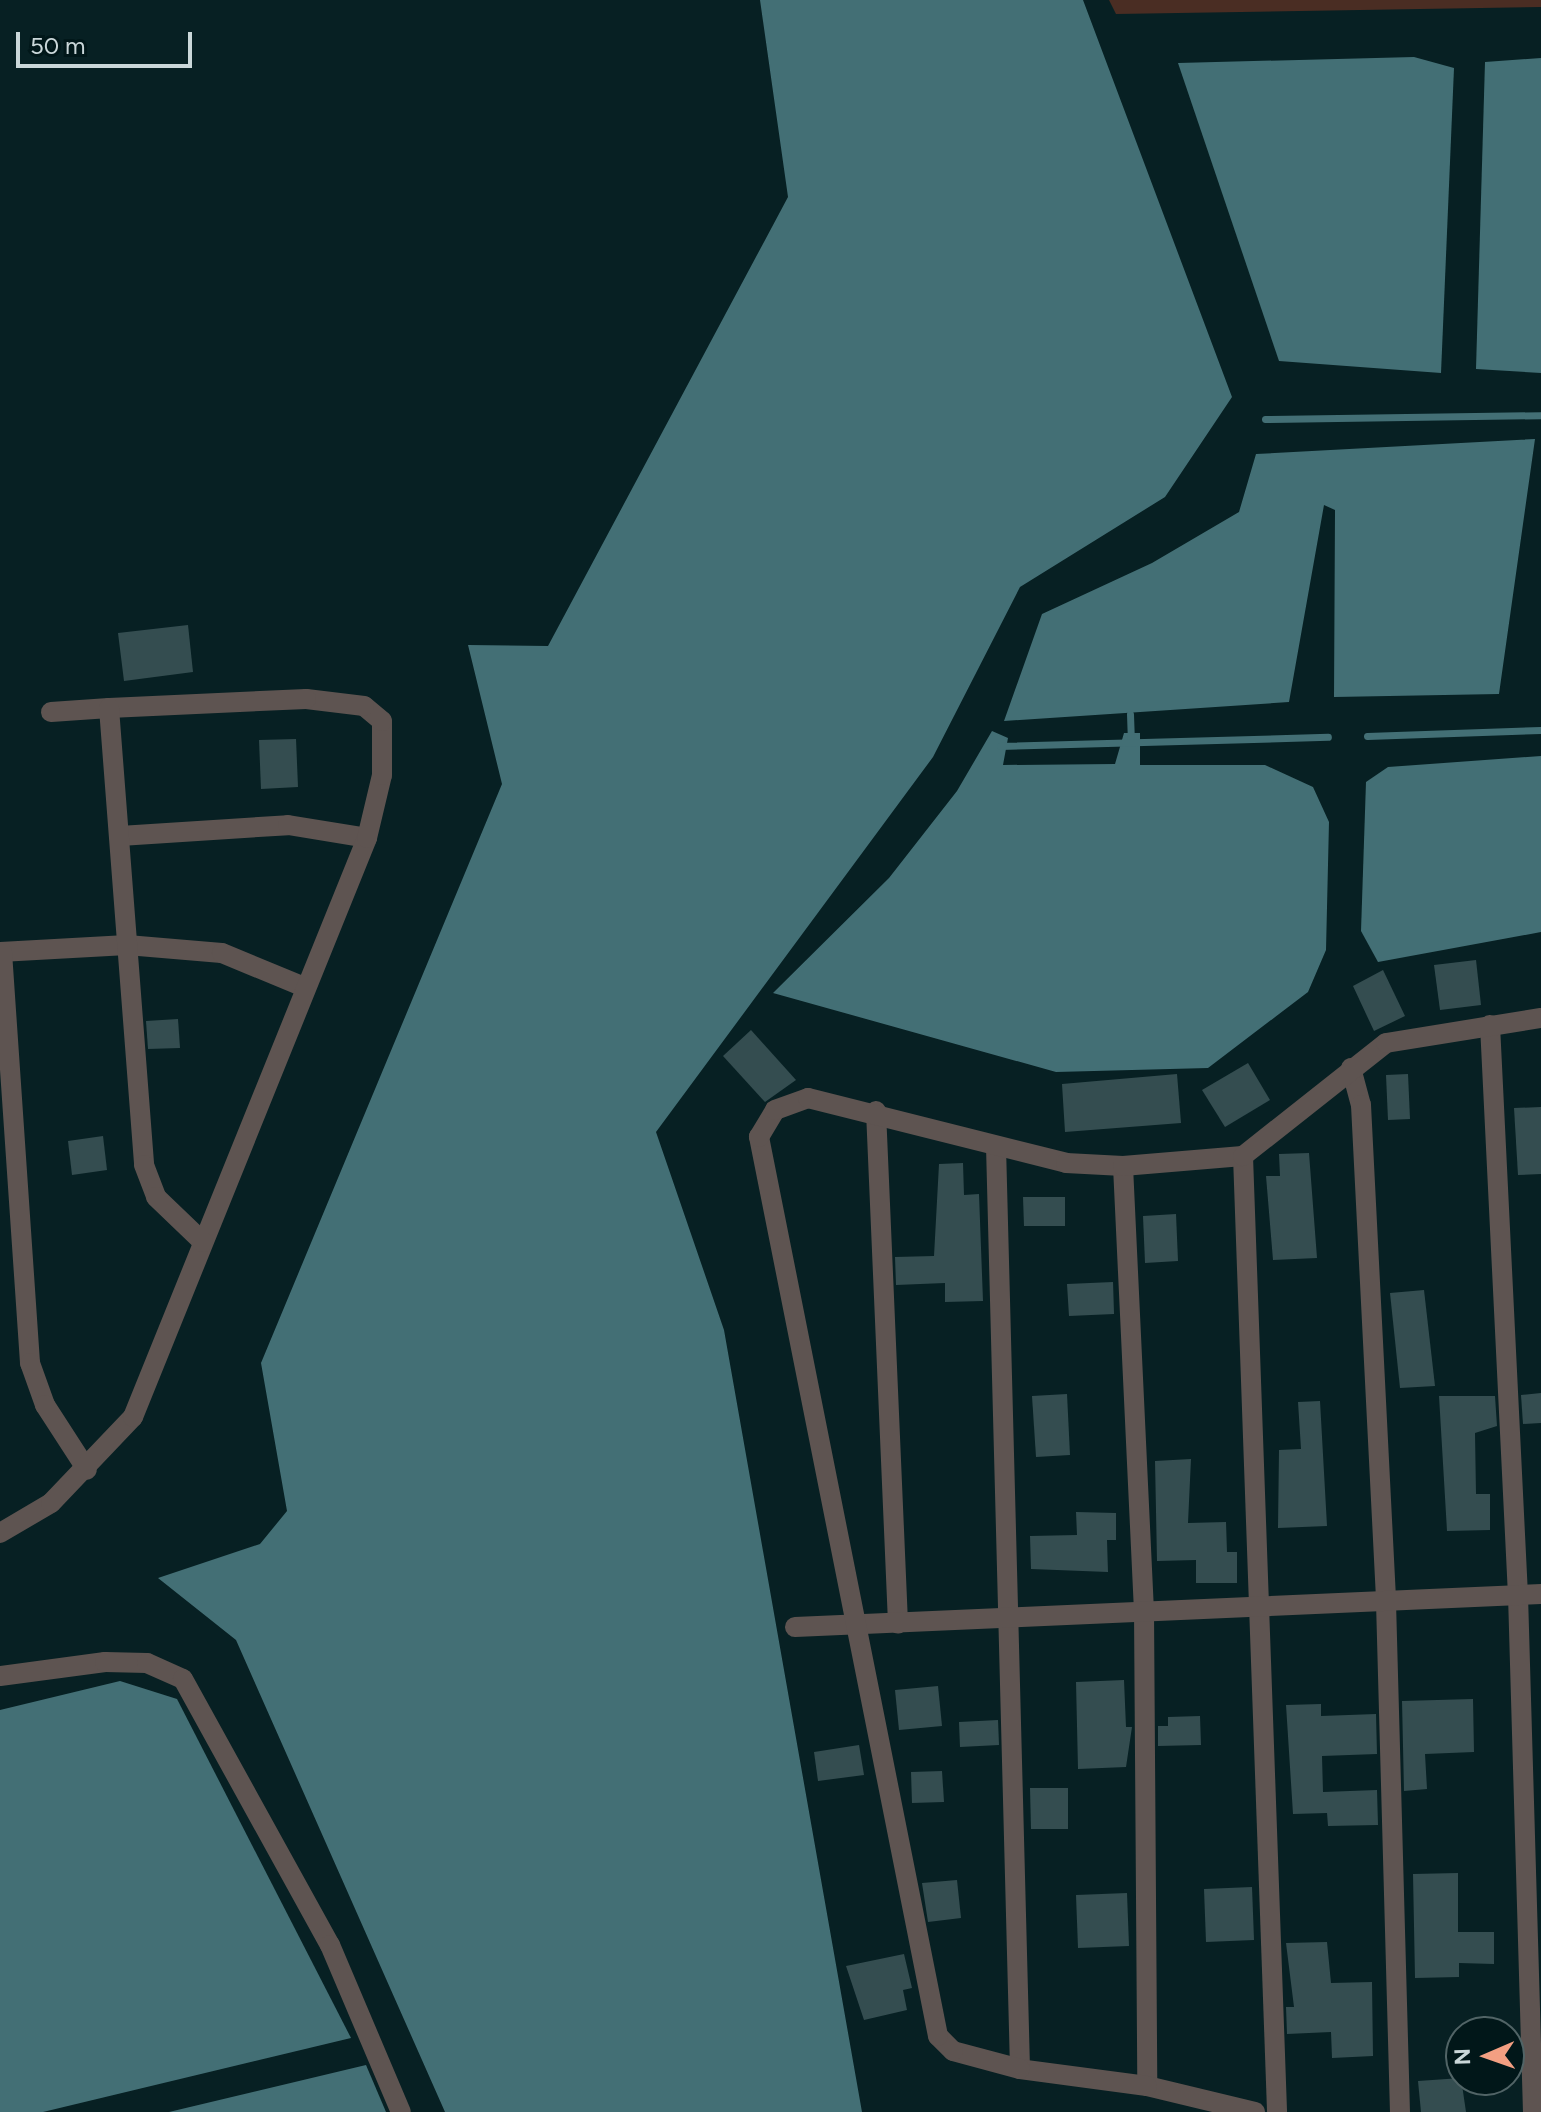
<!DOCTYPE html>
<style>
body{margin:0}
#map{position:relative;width:1541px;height:2112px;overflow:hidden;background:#072023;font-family:Figtree,sans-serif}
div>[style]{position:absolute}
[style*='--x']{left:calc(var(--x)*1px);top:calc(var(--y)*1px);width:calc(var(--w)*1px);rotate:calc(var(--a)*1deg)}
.green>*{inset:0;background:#4a2d23}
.water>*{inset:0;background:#436f75}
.stream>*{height:7px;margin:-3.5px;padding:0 3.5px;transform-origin:3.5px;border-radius:3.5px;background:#436f75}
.building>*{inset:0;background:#344d50}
.street>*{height:20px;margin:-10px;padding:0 10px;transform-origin:10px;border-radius:10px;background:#5e5451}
span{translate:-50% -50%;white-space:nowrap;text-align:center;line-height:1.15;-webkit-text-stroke:6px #011719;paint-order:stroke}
.north{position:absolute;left:1445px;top:2016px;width:80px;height:80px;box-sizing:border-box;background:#011719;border:2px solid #516466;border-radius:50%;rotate:268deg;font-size:22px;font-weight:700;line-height:32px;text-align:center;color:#cad7d9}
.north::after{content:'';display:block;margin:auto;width:28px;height:36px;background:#f39f82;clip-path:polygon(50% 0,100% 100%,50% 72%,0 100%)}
.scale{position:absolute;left:16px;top:32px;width:176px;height:36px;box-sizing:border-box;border:4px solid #cad7d9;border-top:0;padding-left:10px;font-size:24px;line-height:28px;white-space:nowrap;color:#cad7d9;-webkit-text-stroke:6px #011719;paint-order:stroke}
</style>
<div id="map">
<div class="green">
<div style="clip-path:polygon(1109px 0,1541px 0,1541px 7px,1116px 14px)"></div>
</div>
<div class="water">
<div style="clip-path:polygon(760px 0,1083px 0,1232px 397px,1165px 497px,1020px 587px,933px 757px,656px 1132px,724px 1330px,862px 2112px,445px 2112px,236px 1640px,158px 1578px,260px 1544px,287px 1511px,261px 1363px,502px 784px,468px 645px,548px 646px,788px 197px)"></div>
<div style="clip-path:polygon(1414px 57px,1454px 68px,1441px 373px,1279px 361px,1178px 63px)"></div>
<div style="clip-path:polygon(1541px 58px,1541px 373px,1476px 369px,1485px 62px)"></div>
<div style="clip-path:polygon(1535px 439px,1499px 694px,1334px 697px,1335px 510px,1324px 505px,1289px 702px,1004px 721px,1042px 614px,1152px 563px,1239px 512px,1256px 454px)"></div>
<div style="clip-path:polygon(992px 731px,1008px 738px,1003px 765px,1115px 764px,1124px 733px,1140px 733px,1140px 765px,1265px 765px,1313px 787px,1329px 822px,1326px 950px,1308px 992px,1208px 1068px,1056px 1072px,773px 993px,889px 878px,957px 791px)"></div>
<div style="clip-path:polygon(1541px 756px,1541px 932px,1378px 962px,1361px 931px,1366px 782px,1388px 767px)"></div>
<div style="clip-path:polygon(120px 1681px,177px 1699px,351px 2038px,43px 2112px,0 2112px,0 1710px)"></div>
<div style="clip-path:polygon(366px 2065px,386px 2112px,169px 2112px)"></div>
</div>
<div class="stream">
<div style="--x:1265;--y:419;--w:276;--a:-0.8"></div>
<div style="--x:1130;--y:714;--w:27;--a:88"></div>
<div style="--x:1367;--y:736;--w:174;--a:-2"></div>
<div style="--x:1000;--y:746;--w:328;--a:-1.6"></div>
</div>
<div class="building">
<div style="clip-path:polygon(188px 625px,193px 672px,124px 681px,118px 633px)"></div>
<div style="clip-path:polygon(296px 739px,298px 787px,261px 789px,259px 740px)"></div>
<div style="clip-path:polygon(1476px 960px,1481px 1005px,1440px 1010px,1434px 965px)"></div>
<div style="clip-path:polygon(1383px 970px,1405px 1016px,1374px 1031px,1353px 986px)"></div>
<div style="clip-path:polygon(178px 1019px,180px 1048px,148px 1049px,146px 1021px)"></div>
<div style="clip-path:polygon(751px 1030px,796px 1080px,765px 1102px,723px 1056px)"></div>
<div style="clip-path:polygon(1248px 1063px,1270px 1100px,1225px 1127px,1202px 1090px)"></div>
<div style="clip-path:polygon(1177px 1074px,1181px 1123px,1065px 1132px,1062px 1084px)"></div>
<div style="clip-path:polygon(1408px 1074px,1410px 1119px,1388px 1120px,1386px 1075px)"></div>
<div style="clip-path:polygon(1541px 1107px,1541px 1174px,1518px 1175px,1514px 1108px)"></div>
<div style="clip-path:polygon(103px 1136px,107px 1170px,72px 1175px,68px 1141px)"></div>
<div style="clip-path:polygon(1309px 1153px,1317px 1258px,1273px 1260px,1266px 1176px,1280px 1176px,1279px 1154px)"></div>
<div style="clip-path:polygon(963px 1163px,964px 1195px,979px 1194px,983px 1301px,945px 1302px,945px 1283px,896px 1285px,895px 1257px,934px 1256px,939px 1164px)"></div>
<div style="clip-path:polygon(1023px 1197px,1065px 1197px,1065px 1226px,1024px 1226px)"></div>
<div style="clip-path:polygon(1176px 1214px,1178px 1261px,1145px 1263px,1143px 1216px)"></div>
<div style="clip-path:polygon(1113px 1282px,1114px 1314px,1069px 1316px,1067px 1284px)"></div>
<div style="clip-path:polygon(1424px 1290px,1435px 1386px,1400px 1388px,1390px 1293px)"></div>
<div style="clip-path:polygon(1541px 1393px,1541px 1423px,1523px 1424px,1521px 1395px)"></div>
<div style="clip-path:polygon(1067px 1394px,1070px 1455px,1036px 1457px,1032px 1396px)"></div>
<div style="clip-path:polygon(1439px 1396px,1495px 1396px,1497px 1426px,1475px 1433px,1476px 1494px,1490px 1494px,1490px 1530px,1447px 1531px)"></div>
<div style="clip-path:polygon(1320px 1401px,1327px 1526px,1278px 1528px,1279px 1450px,1301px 1449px,1298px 1402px)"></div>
<div style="clip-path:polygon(1191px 1459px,1188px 1523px,1226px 1522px,1227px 1552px,1237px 1552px,1237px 1583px,1196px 1583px,1196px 1560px,1157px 1561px,1155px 1461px)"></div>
<div style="clip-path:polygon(1076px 1512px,1116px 1513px,1116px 1540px,1107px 1540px,1108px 1572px,1031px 1569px,1030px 1536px,1077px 1535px)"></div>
<div style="clip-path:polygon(1124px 1680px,1126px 1727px,1132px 1727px,1126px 1767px,1078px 1769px,1076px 1682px)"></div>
<div style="clip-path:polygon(938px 1686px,942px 1726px,899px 1730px,895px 1690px)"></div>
<div style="clip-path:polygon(1473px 1699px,1474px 1752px,1425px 1754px,1427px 1789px,1404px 1791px,1402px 1701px)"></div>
<div style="clip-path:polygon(1321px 1704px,1321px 1716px,1376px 1714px,1377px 1754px,1322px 1756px,1323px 1792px,1377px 1790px,1378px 1825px,1328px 1826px,1327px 1813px,1293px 1814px,1286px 1705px)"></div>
<div style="clip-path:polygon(1200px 1716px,1201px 1745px,1158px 1746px,1158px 1726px,1168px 1726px,1168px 1717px)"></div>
<div style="clip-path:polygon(998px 1720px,999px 1745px,960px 1747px,959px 1722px)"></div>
<div style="clip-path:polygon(859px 1745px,864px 1775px,818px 1781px,814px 1752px)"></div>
<div style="clip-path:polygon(942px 1771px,944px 1802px,912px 1803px,911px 1772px)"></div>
<div style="clip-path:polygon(1030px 1788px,1068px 1788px,1068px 1829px,1031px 1829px)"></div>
<div style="clip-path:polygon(1458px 1873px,1458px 1932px,1494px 1932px,1494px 1964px,1459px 1963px,1459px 1977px,1415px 1978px,1413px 1874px)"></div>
<div style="clip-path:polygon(957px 1880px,961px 1918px,928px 1922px,922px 1883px)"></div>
<div style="clip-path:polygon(1252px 1887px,1254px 1940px,1206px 1942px,1204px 1889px)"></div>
<div style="clip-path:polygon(1127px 1893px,1129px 1946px,1078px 1948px,1076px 1895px)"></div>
<div style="clip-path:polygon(1327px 1942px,1331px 1983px,1372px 1982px,1373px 2056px,1332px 2058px,1331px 2032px,1287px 2034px,1286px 2007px,1294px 2007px,1286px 1943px)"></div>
<div style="clip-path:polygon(904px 1954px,912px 1988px,903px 1990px,907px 2010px,864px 2020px,846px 1966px)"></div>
<div style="clip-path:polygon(1461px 2078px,1466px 2112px,1421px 2112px,1418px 2081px)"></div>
</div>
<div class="street">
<div style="--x:51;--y:712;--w:58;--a:-3.9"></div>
<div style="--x:120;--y:836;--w:168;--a:-3.7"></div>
<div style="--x:288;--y:825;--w:80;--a:9.3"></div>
<div style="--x:0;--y:952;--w:127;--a:-3.2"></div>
<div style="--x:127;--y:945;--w:95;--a:4.8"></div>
<div style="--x:222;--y:953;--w:89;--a:22.5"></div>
<div style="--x:2;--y:952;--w:412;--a:86.1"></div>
<div style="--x:30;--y:1363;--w:45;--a:70.3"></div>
<div style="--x:45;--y:1405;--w:77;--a:57.1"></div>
<div style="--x:1490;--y:1025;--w:571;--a:87.19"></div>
<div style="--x:1518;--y:1595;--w:517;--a:88.34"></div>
<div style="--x:1351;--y:1068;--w:38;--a:75"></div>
<div style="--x:1361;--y:1105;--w:498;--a:87.1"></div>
<div style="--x:1386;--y:1602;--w:510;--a:88.43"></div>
<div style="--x:876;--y:1111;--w:513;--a:87.54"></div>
<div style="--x:996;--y:1146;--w:923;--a:88.51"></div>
<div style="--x:1243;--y:1156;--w:957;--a:87.96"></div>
<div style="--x:1123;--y:1166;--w:445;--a:87.3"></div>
<div style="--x:1144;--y:1611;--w:475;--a:89.6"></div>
<div style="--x:0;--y:1533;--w:59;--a:-30.5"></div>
<div style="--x:51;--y:1503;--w:119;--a:-46.4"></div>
<div style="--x:133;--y:1417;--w:624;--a:-67.99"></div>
<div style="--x:367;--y:838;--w:65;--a:-76.6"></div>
<div style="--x:382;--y:775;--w:54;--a:-90"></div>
<div style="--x:382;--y:721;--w:23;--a:-140"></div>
<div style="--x:364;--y:706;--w:58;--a:-173.1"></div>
<div style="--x:306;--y:699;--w:197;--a:177.4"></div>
<div style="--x:109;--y:708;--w:458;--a:85.6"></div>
<div style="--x:144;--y:1165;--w:34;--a:69"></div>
<div style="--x:156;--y:1197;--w:65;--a:43.8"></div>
<div style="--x:795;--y:1627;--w:747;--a:-2.53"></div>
<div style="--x:0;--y:1676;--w:106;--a:-7.6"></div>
<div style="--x:105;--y:1662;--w:42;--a:1.4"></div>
<div style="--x:147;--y:1663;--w:39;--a:24"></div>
<div style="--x:183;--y:1679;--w:304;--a:61.1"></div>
<div style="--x:330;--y:1945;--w:181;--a:67"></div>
<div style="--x:1255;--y:2112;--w:111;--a:-166.5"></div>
<div style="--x:1147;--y:2086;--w:128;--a:-172.4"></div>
<div style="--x:1020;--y:2069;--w:69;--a:-165"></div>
<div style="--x:953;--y:2051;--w:21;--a:-135"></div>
<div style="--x:938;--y:2036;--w:917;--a:-101.26"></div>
<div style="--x:759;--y:1137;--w:31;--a:-59"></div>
<div style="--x:775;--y:1110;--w:35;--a:-20"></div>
<div style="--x:808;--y:1098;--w:266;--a:14.1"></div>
<div style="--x:1066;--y:1163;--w:57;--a:3"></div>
<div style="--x:1123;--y:1166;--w:120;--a:-4.8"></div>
<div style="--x:1243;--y:1156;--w:182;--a:-38.3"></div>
<div style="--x:1386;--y:1043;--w:157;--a:-9.2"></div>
</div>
<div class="north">N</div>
<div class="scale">50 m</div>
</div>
